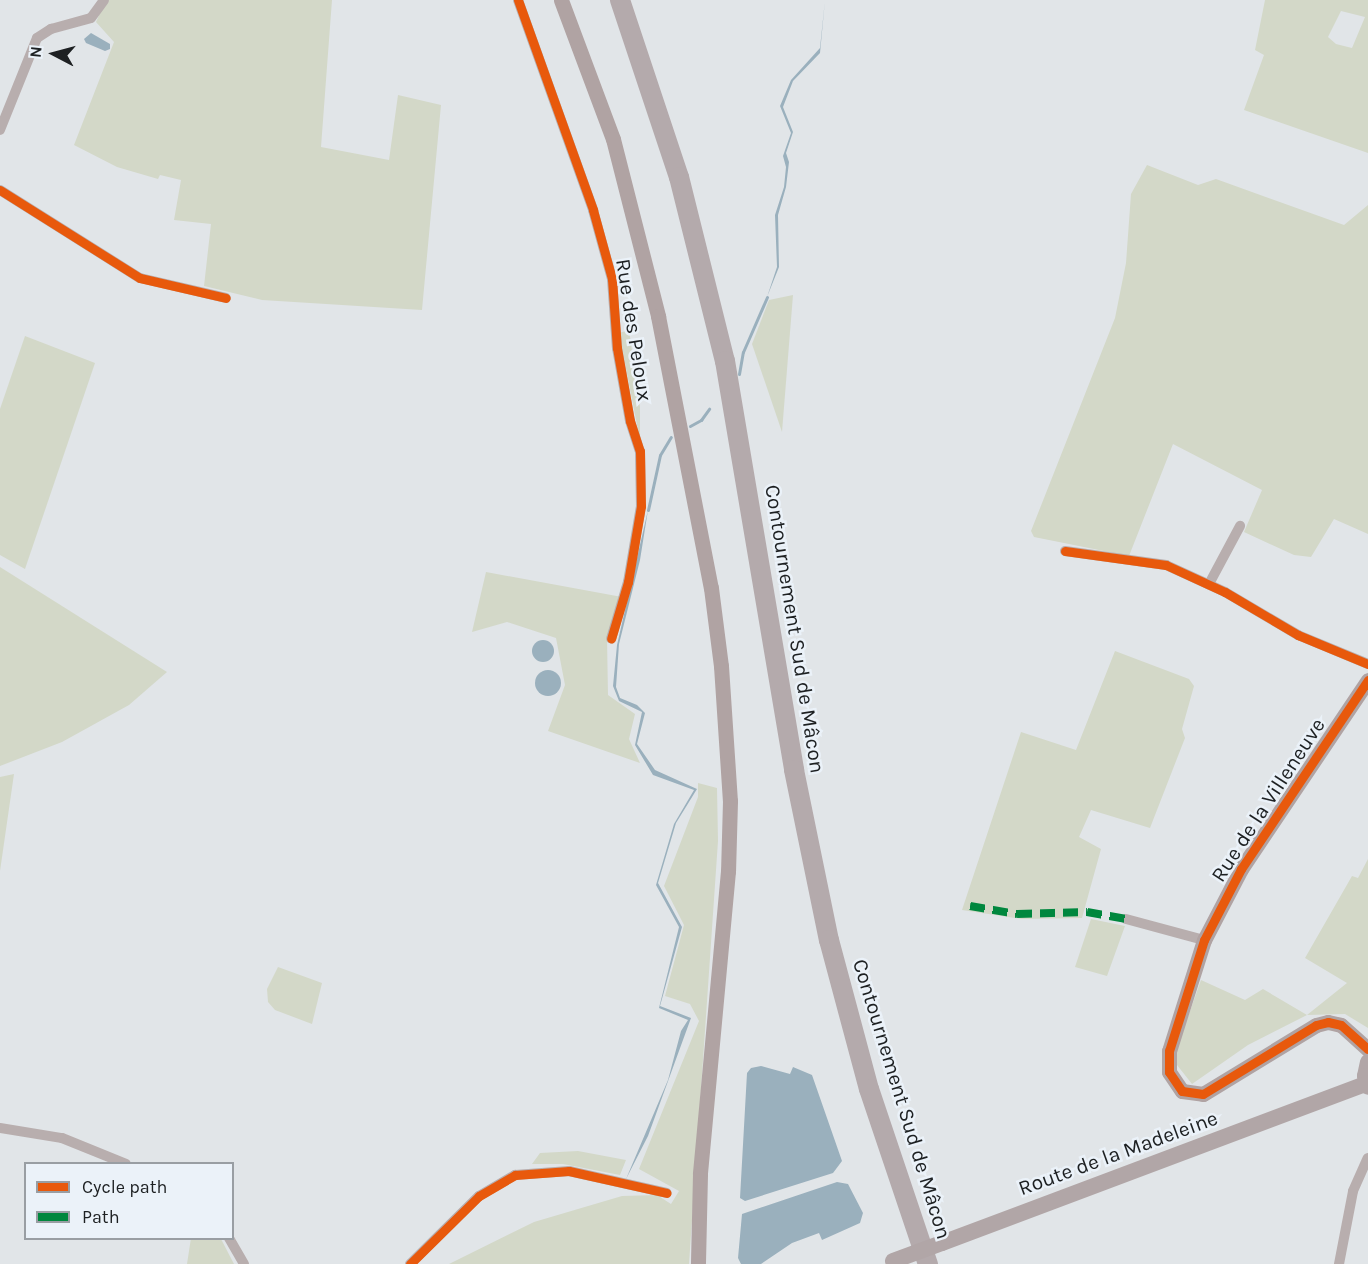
<!DOCTYPE html>
<meta charset="utf-8">
<style>
body{margin:0}
#map{position:relative;width:1368px;height:1264px;overflow:hidden;background:#e1e5e8;font-family:Karla,sans-serif}
div>[style]{position:absolute}
[style*='--x']{left:calc(var(--x)*1px);top:calc(var(--y)*1px);width:calc(var(--w)*1px);rotate:calc(var(--a)*1deg)}
.green>*{inset:0;background:#d3d8c8}
.water>*{inset:0;background:#9ab0bd}
.round{border-radius:50%}
.stream>*{height:3px;margin:-1.5px;padding:0 1.5px;transform-origin:1.5px;border-radius:1.5px;background:#9ab0bd}
.street>*{height:10px;margin:-5px;padding:0 5px;transform-origin:5px;border-radius:5px;background:#b8aeae}
.secondary>*{height:15px;margin:-7.5px;padding:0 7.5px;transform-origin:7.5px;border-radius:7.5px;background:#b0a3a3}
.primary>*{height:16px;margin:-8px;padding:0 8px;transform-origin:8px;border-radius:8px;background:#b1a6a7}
.highway>*{height:20px;margin:-10px;padding:0 10px;transform-origin:10px;border-radius:10px;background:#b4aaac}
.primary-bridge>*{height:16px;margin:-8px;padding:0 8px;transform-origin:8px;border-radius:8px;background:#b1a6a7}
.quiet>*{height:8px;margin-top:-4px;transform-origin:0;background:repeating-linear-gradient(90deg,#00873e 0 15px,transparent 0 23px)}
.cycleway>*{height:9px;margin:-4.5px;padding:0 4.5px;transform-origin:4.5px;border-radius:4.5px;background:#e8590c}
span{translate:-50% -50%;white-space:nowrap;text-align:center;line-height:1.15;-webkit-text-stroke:5px #ebf2f9;paint-order:stroke}
.street-label{font-size:21px;color:#1d2022}
.legend{position:absolute;left:24px;top:1162px;width:210px;height:78px;box-sizing:border-box;background:#ebf2f9;border:2px solid #999ea3;margin:0;padding:8px 10px;list-style:none;font-size:18px;color:#1d2022}
.legend li{display:flex;align-items:center;gap:12px;height:30px}
.legend b{width:30px;border:2px solid #999ea3}
.north{position:absolute;left:24px;top:24px;width:60px;height:60px;-webkit-text-stroke:4px #ebf2f9;paint-order:stroke;rotate:276deg;font-size:16px;font-weight:700;line-height:24px;text-align:center;color:#1d2022}
.north::after{content:'';display:block;margin:auto;width:21px;height:27px;background:#1d2022;clip-path:polygon(50% 0,100% 100%,50% 72%,0 100%)}
</style>
<div id="map">
<div class="green">
<div style="clip-path:polygon(106px 0,332px 0,321px 147px,389px 160px,398px 95px,441px 105px,422px 310px,262px 300px,204px 286px,211px 224px,174px 220px,181px 180px,160px 175px,158px 179px,117px 167px,74px 145px,114px 42px,96px 22px)"></div>
<div style="clip-path:polygon(evenodd,1265px 0,1368px 0,1368px 153px,1244px 110px,1264px 55px,1255px 50px,1265px 0,1341px 11px,1365px 17px,1352px 48px,1336px 44px,1328px 37px,1341px 11px)"></div>
<div style="clip-path:polygon(1147px 165px,1198px 185px,1216px 179px,1344px 225px,1368px 205px,1368px 534px,1334px 519px,1311px 557px,1294px 555px,1244px 532px,1262px 490px,1173px 444px,1129px 556px,1034px 537px,1031px 531px,1115px 318px,1126px 263px,1131px 194px)"></div>
<div style="clip-path:polygon(793px 295px,782px 432px,752px 344px,769px 300px)"></div>
<div style="clip-path:polygon(629px 330px,640px 407px,640px 440px,619px 333px)"></div>
<div style="clip-path:polygon(25px 336px,95px 363px,25px 569px,0 555px,0 409px)"></div>
<div style="clip-path:polygon(0 567px,167px 672px,129px 705px,62px 742px,0 766px)"></div>
<div style="clip-path:polygon(486px 572px,622px 597px,607px 638px,608px 695px,635px 714px,629px 739px,640px 763px,548px 731px,565px 685px,556px 638px,507px 622px,472px 632px)"></div>
<div style="clip-path:polygon(1115px 651px,1189px 679px,1194px 686px,1182px 729px,1185px 738px,1150px 828px,1091px 810px,1079px 837px,1101px 849px,1082px 918px,1022px 919px,962px 910px,1021px 732px,1076px 750px)"></div>
<div style="clip-path:polygon(14px 774px,0 871px,0 777px)"></div>
<div style="clip-path:polygon(698px 783px,717px 788px,718px 841px,689px 1264px,449px 1264px,534px 1222px,622px 1196px,657px 1195px,671px 1204px,679px 1191px,639px 1169px,699px 1021px,690px 1004px,665px 996px,684px 925px,664px 886px,698px 797px)"></div>
<div style="clip-path:polygon(1368px 859px,1368px 1028px,1345px 1014px,1307px 1015px,1248px 1045px,1192px 1084px,1177px 1065px,1176px 1051px,1201px 980px,1245px 1000px,1263px 989px,1307px 1015px,1347px 983px,1305px 958px,1352px 876px,1358px 878px)"></div>
<div style="clip-path:polygon(1091px 919px,1125px 926px,1107px 976px,1075px 967px)"></div>
<div style="clip-path:polygon(278px 967px,322px 983px,312px 1024px,275px 1010px,268px 1002px,267px 989px)"></div>
<div style="clip-path:polygon(578px 1151px,626px 1160px,620px 1175px,563px 1164px,532px 1164px,540px 1153px)"></div>
<div style="clip-path:polygon(191px 1238px,221px 1239px,234px 1264px,187px 1264px)"></div>
</div>
<div class="water">
<div style="clip-path:polygon(825px 0,820px 53px,793px 81px,783px 107px,793px 132px,786px 153px,789px 162px,786px 187px,778px 215px,779px 267px,767px 297px,777px 267px,775px 215px,784px 187px,786px 167px,783px 156px,791px 133px,780px 106px,791px 80px,820px 48px)"></div>
<div style="clip-path:polygon(91px 33px,110px 44px,110px 49px,105px 51px,86px 43px,84px 39px)"></div>
<div style="clip-path:polygon(648px 510px,640px 560px,619px 644px,616px 687px,620px 698px,637px 705px,645px 713px,637px 744px,655px 770px,697px 789px,676px 823px,658px 883px,682px 927px,660px 1006px,691px 1018px,648px 1136px,626px 1179px,668px 1080px,681px 1031px,688px 1020px,659px 1008px,679px 927px,656px 885px,674px 824px,694px 790px,653px 775px,635px 745px,642px 712px,619px 701px,613px 686px,617px 645px)"></div>
<div class="round" style="left:532px;top:640px;width:22px;height:22px"></div>
<div class="round" style="left:535px;top:670px;width:26px;height:26px"></div>
<div style="clip-path:polygon(761px 1066px,790px 1074px,793px 1067px,812px 1075px,842px 1161px,833px 1173px,745px 1201px,740px 1198px,747px 1073px,751px 1068px)"></div>
<div style="clip-path:polygon(837px 1182px,848px 1184px,863px 1213px,860px 1223px,822px 1240px,819px 1233px,792px 1243px,761px 1264px,741px 1264px,738px 1258px,742px 1214px)"></div>
</div>
<div class="stream">
<div style="--x:739;--y:374;--w:22;--a:-80"></div>
<div style="--x:743;--y:352;--w:60;--a:-66.4"></div>
<div style="--x:690;--y:426;--w:13;--a:-29"></div>
<div style="--x:701;--y:420;--w:14;--a:-54"></div>
<div style="--x:648;--y:510;--w:56;--a:-77.7"></div>
<div style="--x:660;--y:455;--w:21;--a:-59"></div>
</div>
<div class="street">
<div style="--x:518;--y:0;--w:223;--a:70.3"></div>
<div style="--x:593;--y:210;--w:72;--a:74.6"></div>
<div style="--x:612;--y:279;--w:69;--a:85.9"></div>
<div style="--x:617;--y:348;--w:74;--a:79.9"></div>
<div style="--x:630;--y:421;--w:32;--a:72"></div>
<div style="--x:640;--y:451;--w:55;--a:89"></div>
<div style="--x:641;--y:506;--w:77;--a:99.7"></div>
<div style="--x:628;--y:582;--w:59;--a:106.6"></div>
<div style="--x:0;--y:130;--w:99;--a:-68.1"></div>
<div style="--x:37;--y:38;--w:17;--a:-33"></div>
<div style="--x:51;--y:29;--w:41;--a:-15.4"></div>
<div style="--x:91;--y:18;--w:22;--a:-54"></div>
<div style="--x:0;--y:190;--w:165;--a:32.2"></div>
<div style="--x:140;--y:278;--w:88;--a:13.1"></div>
<div style="--x:1065;--y:551;--w:102;--a:7.9"></div>
<div style="--x:1166;--y:565;--w:65;--a:24.6"></div>
<div style="--x:1225;--y:592;--w:85;--a:30.5"></div>
<div style="--x:1298;--y:635;--w:76;--a:22.5"></div>
<div style="--x:1209;--y:584;--w:66;--a:-61.9"></div>
<div style="--x:1126;--y:919;--w:81;--a:15.1"></div>
<div style="--x:0;--y:1128;--w:63;--a:9.2"></div>
<div style="--x:62;--y:1138;--w:69;--a:22.1"></div>
<div style="--x:229;--y:1238;--w:30;--a:60"></div>
<div style="--x:410;--y:1264;--w:97;--a:-44.6"></div>
<div style="--x:479;--y:1196;--w:42;--a:-30.3"></div>
<div style="--x:515;--y:1175;--w:54;--a:-4.2"></div>
<div style="--x:569;--y:1171;--w:100;--a:12.7"></div>
<div style="--x:1339;--y:1264;--w:74;--a:-79.1"></div>
<div style="--x:1353;--y:1191;--w:36;--a:-66"></div>
</div>
<div class="secondary">
<div style="--x:561;--y:0;--w:148;--a:69.5"></div>
<div style="--x:613;--y:139;--w:183;--a:75.7"></div>
<div style="--x:658;--y:316;--w:277;--a:79"></div>
<div style="--x:711;--y:588;--w:79;--a:82.7"></div>
<div style="--x:721;--y:666;--w:135;--a:86.2"></div>
<div style="--x:730;--y:801;--w:70;--a:91.6"></div>
<div style="--x:728;--y:871;--w:304;--a:95.3"></div>
<div style="--x:700;--y:1174;--w:90;--a:91.3"></div>
<div style="--x:1368;--y:680;--w:228;--a:123.9"></div>
<div style="--x:1241;--y:869;--w:80;--a:117.5"></div>
<div style="--x:1204;--y:940;--w:116;--a:107.5"></div>
<div style="--x:1169;--y:1051;--w:21;--a:90"></div>
<div style="--x:1169;--y:1072;--w:23;--a:56"></div>
<div style="--x:1182;--y:1091;--w:21;--a:8"></div>
<div style="--x:1203;--y:1094;--w:132;--a:-31.4"></div>
<div style="--x:1316;--y:1025;--w:12;--a:-14"></div>
<div style="--x:1328;--y:1022;--w:13;--a:13"></div>
<div style="--x:1341;--y:1025;--w:36;--a:42"></div>
</div>
<div class="primary">
<div style="--x:1368;--y:1062;--w:14;--a:102"></div>
<div style="--x:1365;--y:1076;--w:11;--a:75"></div>
<div style="--x:942;--y:1243;--w:453;--a:-20.6"></div>
</div>
<div class="highway">
<div style="--x:620;--y:0;--w:187;--a:71.6"></div>
<div style="--x:679;--y:177;--w:190;--a:76"></div>
<div style="--x:725;--y:361;--w:415;--a:80.4"></div>
<div style="--x:794;--y:770;--w:174;--a:78.4"></div>
<div style="--x:829;--y:940;--w:154;--a:75"></div>
<div style="--x:869;--y:1089;--w:185;--a:71.4"></div>
</div>
<div class="primary-bridge">
<div style="--x:893;--y:1261;--w:52;--a:-20.2"></div>
</div>
<div class="quiet">
<div style="--x:970;--y:906;--w:48;--a:9.7"></div>
<div style="--x:1017;--y:914;--w:70;--a:-1.6"></div>
<div style="--x:1087;--y:912;--w:40;--a:10"></div>
</div>
<div class="cycleway">
<div style="--x:518;--y:0;--w:223;--a:70.3"></div>
<div style="--x:593;--y:210;--w:72;--a:74.6"></div>
<div style="--x:612;--y:279;--w:69;--a:85.9"></div>
<div style="--x:617;--y:348;--w:74;--a:79.9"></div>
<div style="--x:630;--y:421;--w:32;--a:72"></div>
<div style="--x:640;--y:451;--w:55;--a:89"></div>
<div style="--x:641;--y:506;--w:77;--a:99.7"></div>
<div style="--x:628;--y:582;--w:59;--a:106.6"></div>
<div style="--x:0;--y:190;--w:165;--a:32.2"></div>
<div style="--x:140;--y:278;--w:88;--a:13.1"></div>
<div style="--x:1065;--y:551;--w:102;--a:7.9"></div>
<div style="--x:1166;--y:565;--w:65;--a:24.6"></div>
<div style="--x:1225;--y:592;--w:85;--a:30.5"></div>
<div style="--x:1298;--y:635;--w:76;--a:22.5"></div>
<div style="--x:1368;--y:680;--w:228;--a:123.9"></div>
<div style="--x:1241;--y:869;--w:80;--a:117.5"></div>
<div style="--x:1204;--y:940;--w:116;--a:107.5"></div>
<div style="--x:1169;--y:1051;--w:21;--a:90"></div>
<div style="--x:1169;--y:1072;--w:23;--a:56"></div>
<div style="--x:1182;--y:1091;--w:21;--a:8"></div>
<div style="--x:1203;--y:1094;--w:132;--a:-31.4"></div>
<div style="--x:1316;--y:1025;--w:12;--a:-14"></div>
<div style="--x:1328;--y:1022;--w:13;--a:13"></div>
<div style="--x:1341;--y:1025;--w:36;--a:42"></div>
<div style="--x:410;--y:1264;--w:97;--a:-44.6"></div>
<div style="--x:479;--y:1196;--w:42;--a:-30.3"></div>
<div style="--x:515;--y:1175;--w:54;--a:-4.2"></div>
<div style="--x:569;--y:1171;--w:100;--a:12.7"></div>
</div>
<div class="street-label">
<span style="left:634px;top:330px;rotate:81deg">Rue des Peloux</span>
<span style="left:795px;top:629px;rotate:81deg">Contournement Sud de Mâcon</span>
<span style="left:1268px;top:800px;rotate:-57deg">Rue de la Villeneuve</span>
<span style="left:902px;top:1099px;rotate:73deg">Contournement Sud de Mâcon</span>
<span style="left:1118px;top:1153px;rotate:-20deg">Route de la Madeleine</span>
</div>
<ul class="legend">
<li><b style="height:8px;background:#e8590c"></b>Cycle path</li>
<li><b style="height:8px;background:#00873e"></b>Path</li>
</ul>
<div class="north">N</div>
</div>
